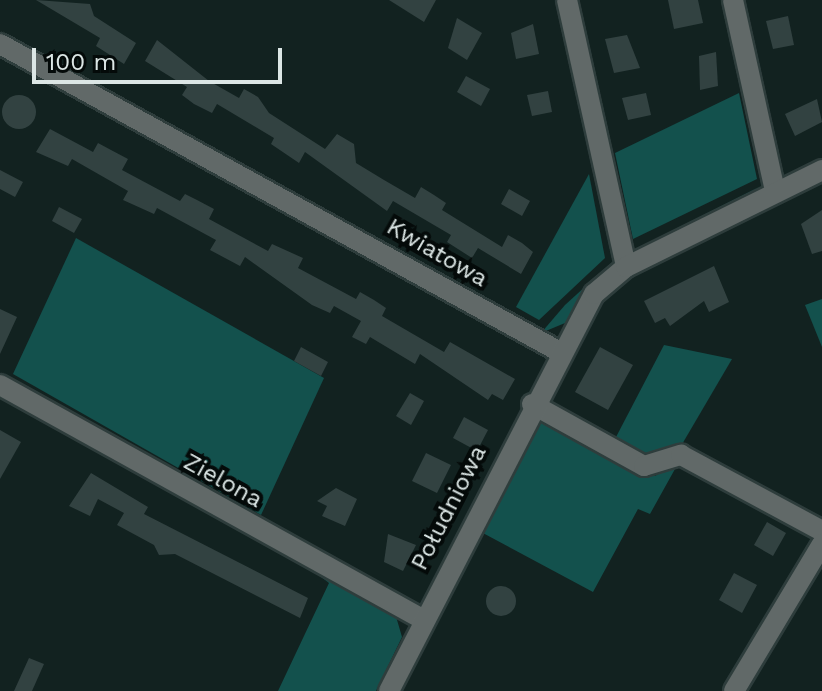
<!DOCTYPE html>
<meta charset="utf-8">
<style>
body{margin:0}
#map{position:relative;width:822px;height:691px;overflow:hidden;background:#122220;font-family:"Work Sans",sans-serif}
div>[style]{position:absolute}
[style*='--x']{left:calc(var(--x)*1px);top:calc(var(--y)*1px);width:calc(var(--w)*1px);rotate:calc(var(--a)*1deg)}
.green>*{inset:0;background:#13514d}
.building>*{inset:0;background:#324241}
.round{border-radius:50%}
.roads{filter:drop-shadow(2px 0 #2e3d3c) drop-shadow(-2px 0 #2e3d3c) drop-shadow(0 2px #2e3d3c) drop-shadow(0 -2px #2e3d3c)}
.minor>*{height:20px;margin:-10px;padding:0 10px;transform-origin:10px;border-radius:10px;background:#616968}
span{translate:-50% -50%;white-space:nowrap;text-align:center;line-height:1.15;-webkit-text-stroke:8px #040a09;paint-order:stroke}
.street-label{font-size:24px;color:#dce6e5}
.scale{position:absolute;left:32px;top:48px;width:250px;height:36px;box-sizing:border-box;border:4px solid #dce6e5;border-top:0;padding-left:10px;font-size:24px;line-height:28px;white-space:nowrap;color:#dce6e5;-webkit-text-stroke:6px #040a09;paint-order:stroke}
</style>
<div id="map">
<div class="green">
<div style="clip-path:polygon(739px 93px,757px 179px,633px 239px,615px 153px)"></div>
<div style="clip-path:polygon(589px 174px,605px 258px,539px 320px,516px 307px)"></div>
<div style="clip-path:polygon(761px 186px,690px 226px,636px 249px)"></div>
<div style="clip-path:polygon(76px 238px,324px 378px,261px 515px,13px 374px)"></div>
<div style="clip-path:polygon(610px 264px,565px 323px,541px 333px,565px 305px)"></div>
<div style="clip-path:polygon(822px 299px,822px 347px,805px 305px)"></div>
<div style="clip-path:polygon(664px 345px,732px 359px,681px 446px,645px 455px,615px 439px)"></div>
<div style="clip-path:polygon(540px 416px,655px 476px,680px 460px,650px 514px,638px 509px,593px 592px,481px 532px)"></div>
<div style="clip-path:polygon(303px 563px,395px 613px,402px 637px,376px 691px,278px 691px,329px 583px)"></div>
</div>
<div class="building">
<div style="clip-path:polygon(36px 0,90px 4px,94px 16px,136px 43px,124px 64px,96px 46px,100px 38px)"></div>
<div style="clip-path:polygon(389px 0,436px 0,424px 22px)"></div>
<div style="clip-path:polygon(668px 0,698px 0,703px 23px,674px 29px)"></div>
<div style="clip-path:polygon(788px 16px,794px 45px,773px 49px,766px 21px)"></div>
<div style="clip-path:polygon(457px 18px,482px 33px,467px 60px,448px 48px)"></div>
<div style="clip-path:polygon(533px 24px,539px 54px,516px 59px,511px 33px)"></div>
<div style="clip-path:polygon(627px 35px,640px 68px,614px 73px,605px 39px)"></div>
<div style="clip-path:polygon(157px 40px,209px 81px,239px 98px,244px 89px,258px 97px,269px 113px,325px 149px,337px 134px,354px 144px,356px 163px,384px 180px,415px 198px,421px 187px,434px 195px,446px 203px,442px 210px,502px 247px,508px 235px,522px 243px,533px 252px,521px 274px,478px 248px,472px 258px,447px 242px,451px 235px,393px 201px,387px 211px,305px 152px,299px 163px,271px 144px,274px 138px,217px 104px,212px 113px,194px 104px,182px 95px,187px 87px,145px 61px)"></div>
<div style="clip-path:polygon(716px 52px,718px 86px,700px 90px,699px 56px)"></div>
<div style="clip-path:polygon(466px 76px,490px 89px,481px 106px,457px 92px)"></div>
<div style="clip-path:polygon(548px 91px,552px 112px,532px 116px,527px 95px)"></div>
<div style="clip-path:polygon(646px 93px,651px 115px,628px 120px,622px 98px)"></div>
<div class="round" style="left:2px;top:95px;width:34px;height:34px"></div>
<div style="clip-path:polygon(817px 99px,822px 122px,795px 136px,785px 114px)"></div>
<div style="clip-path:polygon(50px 129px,93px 152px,98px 143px,111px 150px,128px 159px,122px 170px,180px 201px,185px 194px,197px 200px,214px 209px,209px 219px,268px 251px,272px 244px,303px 258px,298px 268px,356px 299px,360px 292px,374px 300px,386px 308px,382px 316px,444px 352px,450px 342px,515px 379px,503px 400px,492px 394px,488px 400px,420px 354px,415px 364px,370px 337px,366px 344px,352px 337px,361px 321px,334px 306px,330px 313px,312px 305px,245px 257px,240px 266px,210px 250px,216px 240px,157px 208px,154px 214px,123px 200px,128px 191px,72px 159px,68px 166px,36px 152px)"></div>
<div style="clip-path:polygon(0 170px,23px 182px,15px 197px,0 189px)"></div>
<div style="clip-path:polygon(509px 189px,530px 201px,522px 216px,501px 204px)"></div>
<div style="clip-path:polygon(59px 207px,82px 219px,74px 233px,52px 221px)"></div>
<div style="clip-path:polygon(822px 210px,822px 251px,812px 254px,801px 224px)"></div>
<div style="clip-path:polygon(714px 266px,729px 302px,709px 312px,704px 301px,670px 326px,665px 318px,655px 323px,644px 301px)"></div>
<div style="clip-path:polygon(0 309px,17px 317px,0 354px)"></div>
<div style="clip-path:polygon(301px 347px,328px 362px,321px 376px,294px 361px)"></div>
<div style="clip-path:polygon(600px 347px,633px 365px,608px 410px,575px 392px)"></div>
<div style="clip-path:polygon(410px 393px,424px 401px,411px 425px,396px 416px)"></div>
<div style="clip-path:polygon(464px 417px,488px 430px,477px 451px,453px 438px)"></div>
<div style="clip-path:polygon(0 430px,21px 442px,0 479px)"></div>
<div style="clip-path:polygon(426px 453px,451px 465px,437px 493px,412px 481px)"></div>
<div style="clip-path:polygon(91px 473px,148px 507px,144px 514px,308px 598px,300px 618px,175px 554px,159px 555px,154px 545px,117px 525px,124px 513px,98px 499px,90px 516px,69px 506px)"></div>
<div style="clip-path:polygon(336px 488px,357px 499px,345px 526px,322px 516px,327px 506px,317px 501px)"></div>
<div style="clip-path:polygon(767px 522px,786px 533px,773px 556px,754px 545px)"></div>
<div style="clip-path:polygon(388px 534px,416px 545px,403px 571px,384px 562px)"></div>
<div style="clip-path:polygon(734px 573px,757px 585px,742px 613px,719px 600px)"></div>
<div class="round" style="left:486px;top:586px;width:30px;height:30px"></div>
<div style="clip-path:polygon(29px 658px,44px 664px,32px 691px,14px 691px)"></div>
</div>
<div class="roads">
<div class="minor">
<div style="--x:567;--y:0;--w:273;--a:77.5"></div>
<div style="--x:733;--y:0;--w:196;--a:77.6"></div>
<div style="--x:0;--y:44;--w:639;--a:28.81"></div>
<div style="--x:0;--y:385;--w:483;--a:29"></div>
<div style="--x:532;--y:404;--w:128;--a:29"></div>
<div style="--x:644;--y:466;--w:39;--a:-17"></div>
<div style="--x:681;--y:455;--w:160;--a:28.3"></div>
<div style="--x:389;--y:691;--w:447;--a:-62.7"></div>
<div style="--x:594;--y:294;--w:42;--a:-40.2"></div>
<div style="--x:626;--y:267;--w:219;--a:-26.3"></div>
<div style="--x:734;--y:691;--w:171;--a:-59.1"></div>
</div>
</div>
<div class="street-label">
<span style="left:437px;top:253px;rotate:30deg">Kwiatowa</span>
<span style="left:223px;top:481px;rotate:29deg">Zielona</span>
<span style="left:449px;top:508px;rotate:-63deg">Południowa</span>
</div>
<div class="scale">100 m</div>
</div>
